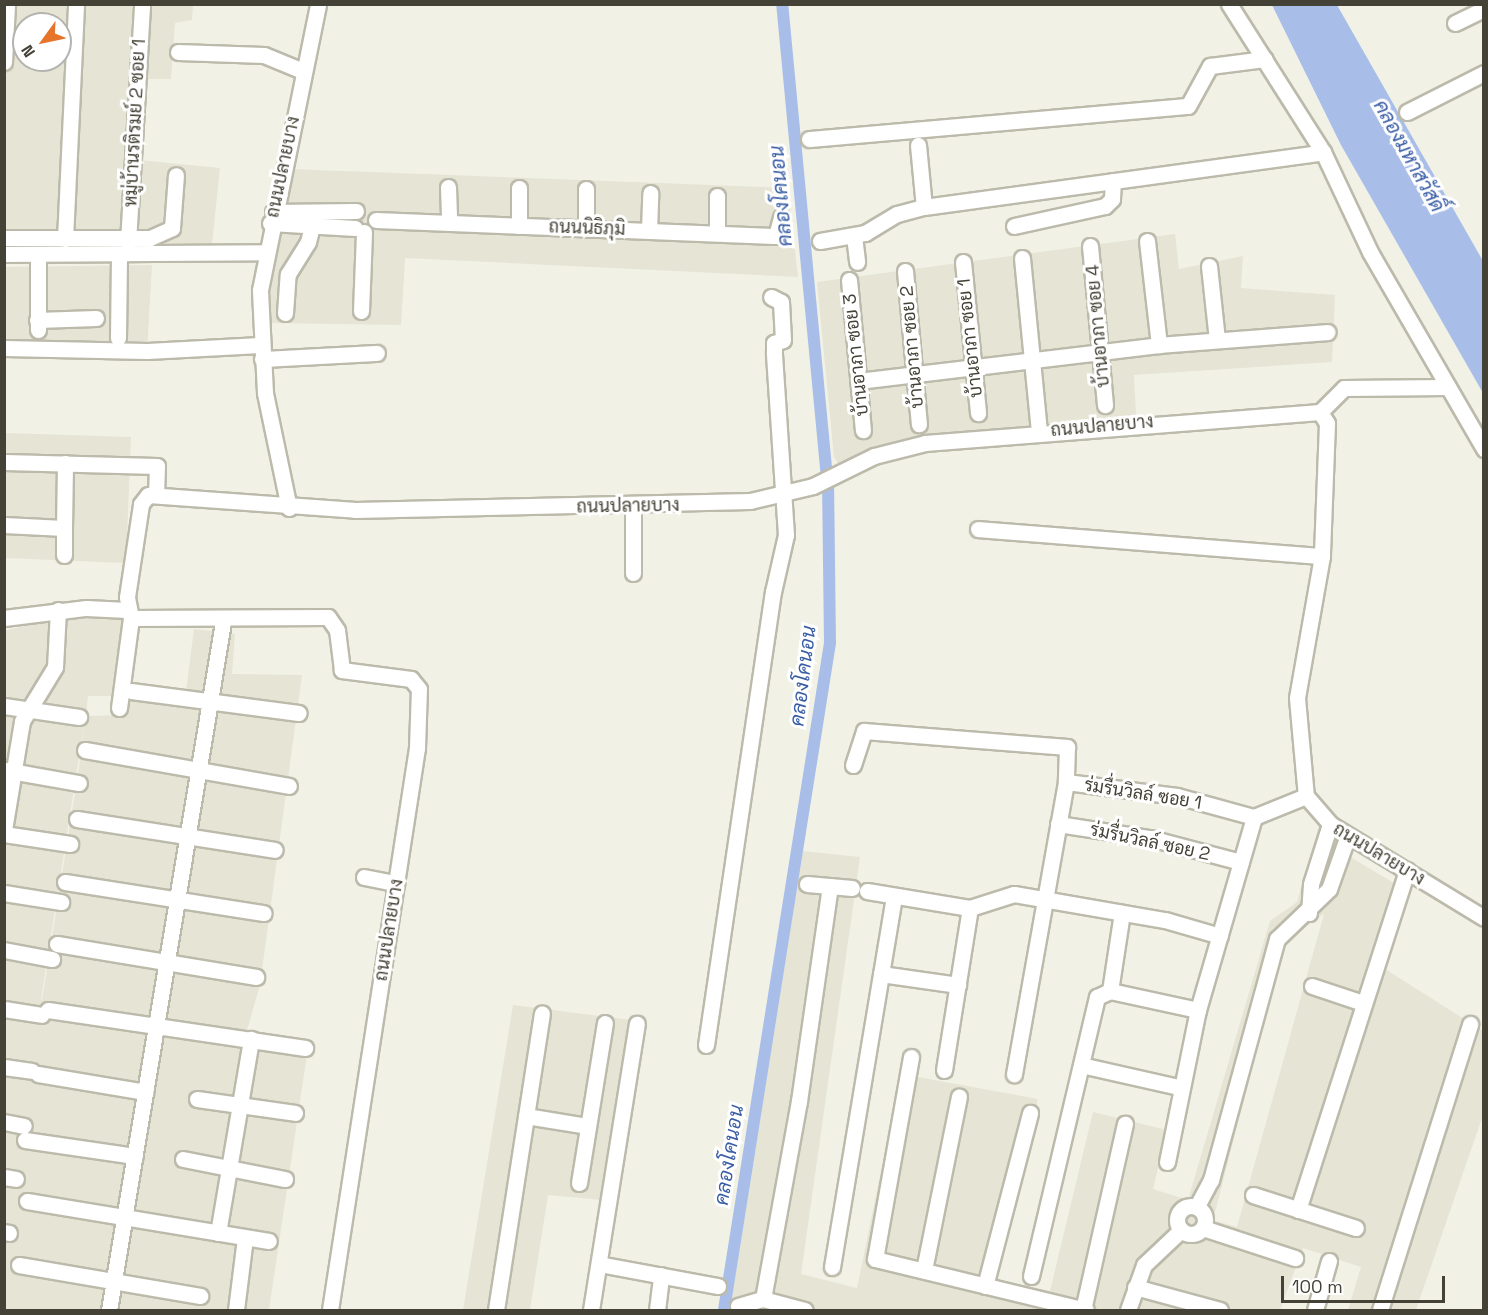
<!DOCTYPE html>
<meta charset="utf-8">
<style>
body{margin:0}
#map{position:relative;width:1488px;height:1315px;overflow:hidden;background:#f1f1e6;font-family:"Space Grotesk",Sarabun,sans-serif}
div>[style]{position:absolute}
[style*='--x']{left:calc(var(--x)*1px);top:calc(var(--y)*1px);width:calc(var(--w)*1px);rotate:calc(var(--a)*1deg)}
.residential>*{inset:0;background:#e5e4d5}
.water>*{inset:0;background:#a8bee9}
.canal>*{height:12px;margin:-6px;padding:0 6px;transform-origin:6px;border-radius:6px;background:#a8bee9}
.roads{filter:drop-shadow(2px 0 #bcbaaa) drop-shadow(-2px 0 #bcbaaa) drop-shadow(0 2px #bcbaaa) drop-shadow(0 -2px #bcbaaa)}
.minor>*{height:15px;margin:-7.5px;padding:0 7.5px;transform-origin:7.5px;border-radius:7.5px;background:#fff}
.minor>.ring{margin:-7.5px;padding:0;box-sizing:content-box;background:none;border:15px solid #fff;border-radius:50%}
span{translate:-50% -50%;white-space:nowrap;text-align:center;line-height:1.15;-webkit-text-stroke:6px #fff;paint-order:stroke}
.street-label{font-size:18px;color:#444236}
.water-label{font-size:20px;color:#395da5;font-style:italic}
.frame{position:absolute;inset:0;border:6px solid #444236;pointer-events:none}
.north{position:absolute;left:12px;top:12px;width:60px;height:60px;box-sizing:border-box;background:#fff;border:2px solid #b4b3af;border-radius:50%;rotate:237deg;font-size:16px;font-weight:700;line-height:24px;text-align:center;color:#444236}
.north::after{content:'';display:block;margin:auto;width:21px;height:27px;background:#e67429;clip-path:polygon(50% 0,100% 100%,50% 72%,0 100%)}
.scale{position:absolute;left:1281px;top:1276px;width:164px;height:27px;box-sizing:border-box;border:3px solid #444236;border-top:0;padding-left:8px;font-size:18px;line-height:21px;white-space:nowrap;color:#444236;-webkit-text-stroke:4px #fff;paint-order:stroke}
</style>
<div id="map">
<div class="residential">
<div style="clip-path:polygon(evenodd,5px 5px,193px 5px,192px 20px,175px 23px,171px 79px,144px 79px,139px 160px,220px 168px,212px 244px,5px 249px,5px 5px,24px 24px,60px 24px,60px 60px,24px 60px,24px 24px)"></div>
<div style="clip-path:polygon(291px 169px,788px 188px,798px 277px,405px 258px,401px 325px,269px 323px,268px 277px)"></div>
<div style="clip-path:polygon(1175px 234px,1179px 269px,1243px 256px,1241px 288px,1335px 295px,1332px 362px,1134px 375px,1136px 416px,911px 438px,839px 464px,834px 457px,817px 282px)"></div>
<div style="clip-path:polygon(152px 265px,147px 351px,5px 346px,5px 267px)"></div>
<div style="clip-path:polygon(5px 433px,131px 437px,126px 563px,5px 558px)"></div>
<div style="clip-path:polygon(evenodd,69px 615px,123px 618px,119px 696px,88px 696px,86px 716px,124px 715px,126px 681px,186px 691px,194px 629px,235px 634px,232px 674px,302px 675px,260px 985px,247px 1030px,309px 1041px,269px 1310px,5px 1310px,4px 631px,69px 615px,85px 719px,79px 768px,42px 1000px,41px 999px,85px 719px)"></div>
<div style="clip-path:polygon(evenodd,1318px 829px,1342px 852px,1409px 892px,1385px 969px,1483px 1031px,1483px 1115px,1416px 1310px,1348px 1310px,1361px 1267px,1303px 1248px,1280px 1310px,730px 1310px,803px 851px,860px 857px,801px 1274px,857px 1288px,901px 1074px,1038px 1099px,996px 1279px,1050px 1291px,1093px 1112px,1167px 1130px,1153px 1189px,1188px 1200px,1270px 921px,1297px 902px,1318px 829px,1324px 914px,1237px 1227px,1213px 1220px,1285px 941px,1324px 914px)"></div>
<div style="clip-path:polygon(513px 1005px,631px 1020px,602px 1200px,548px 1195px,530px 1310px,463px 1310px)"></div>
</div>
<div class="water">
<div style="clip-path:polygon(1272px 5px,1337px 5px,1483px 261px,1483px 393px,1341px 145px)"></div>
</div>
<div class="canal">
<div style="--x:724;--y:1310;--w:675;--a:-80.97"></div>
<div style="--x:830;--y:643;--w:154;--a:-90.7"></div>
<div style="--x:828;--y:489;--w:487;--a:-95.4"></div>
</div>
<div class="roads">
<div class="minor">
<div style="--x:1229;--y:4;--w:175;--a:57.6"></div>
<div style="--x:1323;--y:152;--w:110;--a:64.8"></div>
<div style="--x:1370;--y:252;--w:228;--a:59.9"></div>
<div style="--x:1455;--y:23;--w:32;--a:-26"></div>
<div style="--x:178;--y:52;--w:86;--a:2"></div>
<div style="--x:264;--y:55;--w:42;--a:22.3"></div>
<div style="--x:4;--y:62;--w:58;--a:-87"></div>
<div style="--x:1407;--y:112;--w:86;--a:-26.9"></div>
<div style="--x:809;--y:139;--w:380;--a:-5"></div>
<div style="--x:1188;--y:106;--w:46;--a:-61.2"></div>
<div style="--x:1210;--y:66;--w:55;--a:-7.3"></div>
<div style="--x:918;--y:145;--w:62;--a:84.5"></div>
<div style="--x:448;--y:187;--w:36;--a:88"></div>
<div style="--x:717;--y:196;--w:37;--a:90"></div>
<div style="--x:273;--y:212;--w:83;--a:-0.7"></div>
<div style="--x:376;--y:220;--w:400;--a:2.3"></div>
<div style="--x:776;--y:236;--w:20;--a:-75"></div>
<div style="--x:270;--y:223;--w:85;--a:3.4"></div>
<div style="--x:519;--y:226;--w:38;--a:-90"></div>
<div style="--x:1014;--y:226;--w:93;--a:-12.4"></div>
<div style="--x:1105;--y:206;--w:10;--a:-45"></div>
<div style="--x:1112;--y:199;--w:18;--a:-87"></div>
<div style="--x:586;--y:228;--w:39;--a:-90"></div>
<div style="--x:649;--y:231;--w:38;--a:-88"></div>
<div style="--x:854;--y:236;--w:26;--a:83"></div>
<div style="--x:4;--y:238;--w:146;--a:0"></div>
<div style="--x:150;--y:238;--w:24;--a:-24"></div>
<div style="--x:172;--y:228;--w:53;--a:-85.7"></div>
<div style="--x:65;--y:239;--w:235;--a:-87.3"></div>
<div style="--x:820;--y:241;--w:46;--a:-10.1"></div>
<div style="--x:865;--y:233;--w:37;--a:-31"></div>
<div style="--x:897;--y:214;--w:28;--a:-15"></div>
<div style="--x:924;--y:207;--w:403;--a:-7.8"></div>
<div style="--x:1147;--y:241;--w:105;--a:83.4"></div>
<div style="--x:128;--y:242;--w:238;--a:-86.6"></div>
<div style="--x:1090;--y:246;--w:160;--a:84.6"></div>
<div style="--x:4;--y:254;--w:261;--a:-0.4"></div>
<div style="--x:1022;--y:258;--w:174;--a:84.4"></div>
<div style="--x:963;--y:262;--w:152;--a:84.3"></div>
<div style="--x:1209;--y:266;--w:74;--a:83.8"></div>
<div style="--x:905;--y:271;--w:154;--a:84.8"></div>
<div style="--x:849;--y:280;--w:151;--a:84.7"></div>
<div style="--x:361;--y:311;--w:79;--a:-87.8"></div>
<div style="--x:285;--y:313;--w:39;--a:-86"></div>
<div style="--x:288;--y:274;--w:38;--a:-58"></div>
<div style="--x:308;--y:242;--w:30;--a:-76"></div>
<div style="--x:37;--y:320;--w:59;--a:-1.9"></div>
<div style="--x:38;--y:330;--w:76;--a:-90"></div>
<div style="--x:118;--y:338;--w:84;--a:-89.3"></div>
<div style="--x:4;--y:348;--w:143;--a:1.2"></div>
<div style="--x:147;--y:351;--w:113;--a:-3"></div>
<div style="--x:262;--y:359;--w:115;--a:-3"></div>
<div style="--x:858;--y:381;--w:303;--a:-6.8"></div>
<div style="--x:1159;--y:345;--w:169;--a:-4.4"></div>
<div style="--x:1320;--y:412;--w:34;--a:-45"></div>
<div style="--x:1344;--y:388;--w:104;--a:-0.6"></div>
<div style="--x:4;--y:462;--w:153;--a:1.5"></div>
<div style="--x:157;--y:466;--w:29;--a:92"></div>
<div style="--x:289;--y:508;--w:117;--a:-101.8"></div>
<div style="--x:265;--y:393;--w:103;--a:-92.8"></div>
<div style="--x:260;--y:290;--w:292;--a:-78.5"></div>
<div style="--x:4;--y:525;--w:60;--a:2.9"></div>
<div style="--x:64;--y:528;--w:65;--a:-89.1"></div>
<div style="--x:64;--y:528;--w:27;--a:90"></div>
<div style="--x:978;--y:529;--w:345;--a:4.5"></div>
<div style="--x:633;--y:573;--w:67;--a:-90"></div>
<div style="--x:4;--y:618;--w:83;--a:-7"></div>
<div style="--x:86;--y:608;--w:41;--a:2.8"></div>
<div style="--x:131;--y:691;--w:169;--a:7.5"></div>
<div style="--x:4;--y:706;--w:76;--a:8.3"></div>
<div style="--x:119;--y:708;--w:91;--a:-82.4"></div>
<div style="--x:85;--y:750;--w:207;--a:10"></div>
<div style="--x:853;--y:765;--w:36;--a:-72"></div>
<div style="--x:864;--y:731;--w:204;--a:4.5"></div>
<div style="--x:1067;--y:747;--w:35;--a:92"></div>
<div style="--x:1066;--y:782;--w:297;--a:100.1"></div>
<div style="--x:5;--y:770;--w:75;--a:10"></div>
<div style="--x:1066;--y:782;--w:112;--a:7.2"></div>
<div style="--x:1177;--y:796;--w:80;--a:15.3"></div>
<div style="--x:1254;--y:817;--w:56;--a:-22"></div>
<div style="--x:77;--y:819;--w:200;--a:8.9"></div>
<div style="--x:1058;--y:824;--w:93;--a:8.7"></div>
<div style="--x:1150;--y:838;--w:94;--a:14.8"></div>
<div style="--x:4;--y:830;--w:110;--a:-80.6"></div>
<div style="--x:22;--y:721;--w:63;--a:-58.6"></div>
<div style="--x:55;--y:667;--w:57;--a:-87"></div>
<div style="--x:4;--y:834;--w:67;--a:8.6"></div>
<div style="--x:364;--y:877;--w:33;--a:11"></div>
<div style="--x:65;--y:882;--w:201;--a:8.9"></div>
<div style="--x:807;--y:884;--w:45;--a:5.1"></div>
<div style="--x:867;--y:891;--w:104;--a:9.4"></div>
<div style="--x:970;--y:908;--w:46;--a:-17.7"></div>
<div style="--x:1014;--y:894;--w:153;--a:9.8"></div>
<div style="--x:1165;--y:920;--w:57;--a:16.2"></div>
<div style="--x:4;--y:893;--w:58;--a:9"></div>
<div style="--x:1309;--y:913;--w:29;--a:-86"></div>
<div style="--x:1311;--y:884;--w:63;--a:-72.4"></div>
<div style="--x:57;--y:944;--w:202;--a:9.4"></div>
<div style="--x:4;--y:950;--w:49;--a:10.6"></div>
<div style="--x:881;--y:974;--w:78;--a:8.1"></div>
<div style="--x:1312;--y:986;--w:51;--a:18.4"></div>
<div style="--x:1110;--y:991;--w:79;--a:-81.3"></div>
<div style="--x:4;--y:1009;--w:38;--a:9"></div>
<div style="--x:48;--y:1010;--w:260;--a:8.4"></div>
<div style="--x:706;--y:1045;--w:458;--a:-81.6"></div>
<div style="--x:773;--y:592;--w:58;--a:-77.2"></div>
<div style="--x:786;--y:535;--w:183;--a:-93.8"></div>
<div style="--x:774;--y:352;--w:9;--a:-90"></div>
<div style="--x:774;--y:343;--w:9;--a:-18"></div>
<div style="--x:783;--y:340;--w:38;--a:-93"></div>
<div style="--x:781;--y:302;--w:11;--a:-153"></div>
<div style="--x:911;--y:1057;--w:205;--a:100.1"></div>
<div style="--x:875;--y:1259;--w:217;--a:13.6"></div>
<div style="--x:1081;--y:1065;--w:100;--a:12.7"></div>
<div style="--x:4;--y:1067;--w:28;--a:8"></div>
<div style="--x:944;--y:1070;--w:164;--a:-80.9"></div>
<div style="--x:38;--y:1074;--w:109;--a:9.5"></div>
<div style="--x:197;--y:1099;--w:99;--a:8.1"></div>
<div style="--x:526;--y:1116;--w:63;--a:9.2"></div>
<div style="--x:4;--y:1122;--w:20;--a:11"></div>
<div style="--x:25;--y:1140;--w:111;--a:8.3"></div>
<div style="--x:183;--y:1159;--w:104;--a:11.1"></div>
<div style="--x:1167;--y:1162;--w:155;--a:-78.5"></div>
<div style="--x:1198;--y:1010;--w:201;--a:-73.8"></div>
<div style="--x:4;--y:1177;--w:12;--a:9"></div>
<div style="--x:579;--y:1183;--w:162;--a:-80.8"></div>
<div style="--x:1253;--y:1195;--w:108;--a:17.8"></div>
<div style="--x:27;--y:1201;--w:245;--a:9.4"></div>
<div class="ring" style="left:1177px;top:1206px;width:13px;height:13px"></div>
<div style="--x:1197;--y:1206;--w:30;--a:-62"></div>
<div style="--x:1211;--y:1180;--w:250;--a:-74.7"></div>
<div style="--x:1277;--y:939;--w:72;--a:-43.9"></div>
<div style="--x:1329;--y:889;--w:57;--a:-70.6"></div>
<div style="--x:1298;--y:1210;--w:357;--a:-72.2"></div>
<div style="--x:1203;--y:1228;--w:97;--a:18.1"></div>
<div style="--x:4;--y:1232;--w:5;--a:11"></div>
<div style="--x:218;--y:1233;--w:197;--a:-80.3"></div>
<div style="--x:599;--y:1264;--w:121;--a:10.5"></div>
<div style="--x:19;--y:1265;--w:184;--a:9.7"></div>
<div style="--x:832;--y:1267;--w:376;--a:-80.5"></div>
<div style="--x:924;--y:1270;--w:177;--a:-78.6"></div>
<div style="--x:1031;--y:1276;--w:287;--a:-76.7"></div>
<div style="--x:1097;--y:997;--w:14;--a:-25"></div>
<div style="--x:1110;--y:991;--w:90;--a:12.2"></div>
<div style="--x:985;--y:1286;--w:179;--a:-75.4"></div>
<div style="--x:1135;--y:1287;--w:88;--a:15.1"></div>
<div style="--x:763;--y:1299;--w:43;--a:14.7"></div>
<div style="--x:738;--y:1306;--w:26;--a:-16"></div>
<div style="--x:763;--y:1299;--w:201;--a:-79.7"></div>
<div style="--x:799;--y:1101;--w:217;--a:-81.8"></div>
<div style="--x:109;--y:1310;--w:697;--a:-80.59"></div>
<div style="--x:236;--y:1310;--w:73;--a:-82.9"></div>
<div style="--x:330;--y:1310;--w:569;--a:-81.2"></div>
<div style="--x:417;--y:748;--w:59;--a:-88.1"></div>
<div style="--x:419;--y:689;--w:13;--a:-129"></div>
<div style="--x:411;--y:679;--w:70;--a:-172.6"></div>
<div style="--x:342;--y:670;--w:40;--a:-97.1"></div>
<div style="--x:337;--y:630;--w:16;--a:-125"></div>
<div style="--x:328;--y:617;--w:197;--a:179.7"></div>
<div style="--x:131;--y:618;--w:21;--a:-101"></div>
<div style="--x:127;--y:597;--w:94;--a:-81.4"></div>
<div style="--x:141;--y:504;--w:11;--a:-52"></div>
<div style="--x:148;--y:495;--w:208;--a:4.1"></div>
<div style="--x:355;--y:510;--w:395;--a:-1.3"></div>
<div style="--x:750;--y:501;--w:65;--a:-13.4"></div>
<div style="--x:813;--y:486;--w:68;--a:-26.2"></div>
<div style="--x:874;--y:456;--w:53;--a:-14.3"></div>
<div style="--x:925;--y:443;--w:396;--a:-4.5"></div>
<div style="--x:1320;--y:412;--w:13;--a:58"></div>
<div style="--x:1327;--y:423;--w:133;--a:92.2"></div>
<div style="--x:1322;--y:556;--w:144;--a:100"></div>
<div style="--x:1297;--y:698;--w:98;--a:84.8"></div>
<div style="--x:1306;--y:796;--w:37;--a:49"></div>
<div style="--x:1330;--y:824;--w:180;--a:31.4"></div>
<div style="--x:496;--y:1310;--w:300;--a:-81.2"></div>
<div style="--x:591;--y:1310;--w:290;--a:-80.9"></div>
<div style="--x:657;--y:1310;--w:35;--a:-83"></div>
<div style="--x:1083;--y:1310;--w:191;--a:-77.3"></div>
<div style="--x:1128;--y:1310;--w:48;--a:-70.4"></div>
<div style="--x:1144;--y:1265;--w:51;--a:-43.4"></div>
<div style="--x:1315;--y:1310;--w:51;--a:-74.1"></div>
<div style="--x:1380;--y:1310;--w:300;--a:-72.5"></div>
</div>
</div>
<div class="street-label">
<span style="left:135px;top:123px;rotate:-87deg">หมู่บ้านรติรมย์ 2 ซอย 1</span>
<span style="left:283px;top:167px;rotate:-78deg">ถนนปลายบาง</span>
<span style="left:587px;top:228px;rotate:2deg">ถนนนิธิภุมิ</span>
<span style="left:1098px;top:326px;rotate:-95deg">บ้านอาภา ซอย 4</span>
<span style="left:970px;top:338px;rotate:-96deg">บ้านอาภา ซอย 1</span>
<span style="left:912px;top:347px;rotate:-95deg">บ้านอาภา ซอย 2</span>
<span style="left:856px;top:355px;rotate:-96deg">บ้านอาภา ซอย 3</span>
<span style="left:1102px;top:426px;rotate:-5deg">ถนนปลายบาง</span>
<span style="left:628px;top:506px;rotate:-1deg">ถนนปลายบาง</span>
<span style="left:1143px;top:794px;rotate:9deg">ร่มรื่นวิลล์ ซอย 1</span>
<span style="left:1150px;top:842px;rotate:12deg">ร่มรื่นวิลล์ ซอย 2</span>
<span style="left:1379px;top:854px;rotate:31deg">ถนนปลายบาง</span>
<span style="left:389px;top:930px;rotate:-81deg">ถนนปลายบาง</span>
</div>
<div class="water-label">
<span style="left:1409px;top:156px;rotate:61deg">คลองมหาสวัสดิ์</span>
<span style="left:781px;top:196px;rotate:-95deg">คลองโคนอน</span>
<span style="left:803px;top:676px;rotate:-83deg">คลองโคนอน</span>
<span style="left:729px;top:1155px;rotate:-81deg">คลองโคนอน</span>
</div>
<div class="frame"></div>
<div class="north">N</div>
<div class="scale">100 m</div>
</div>
